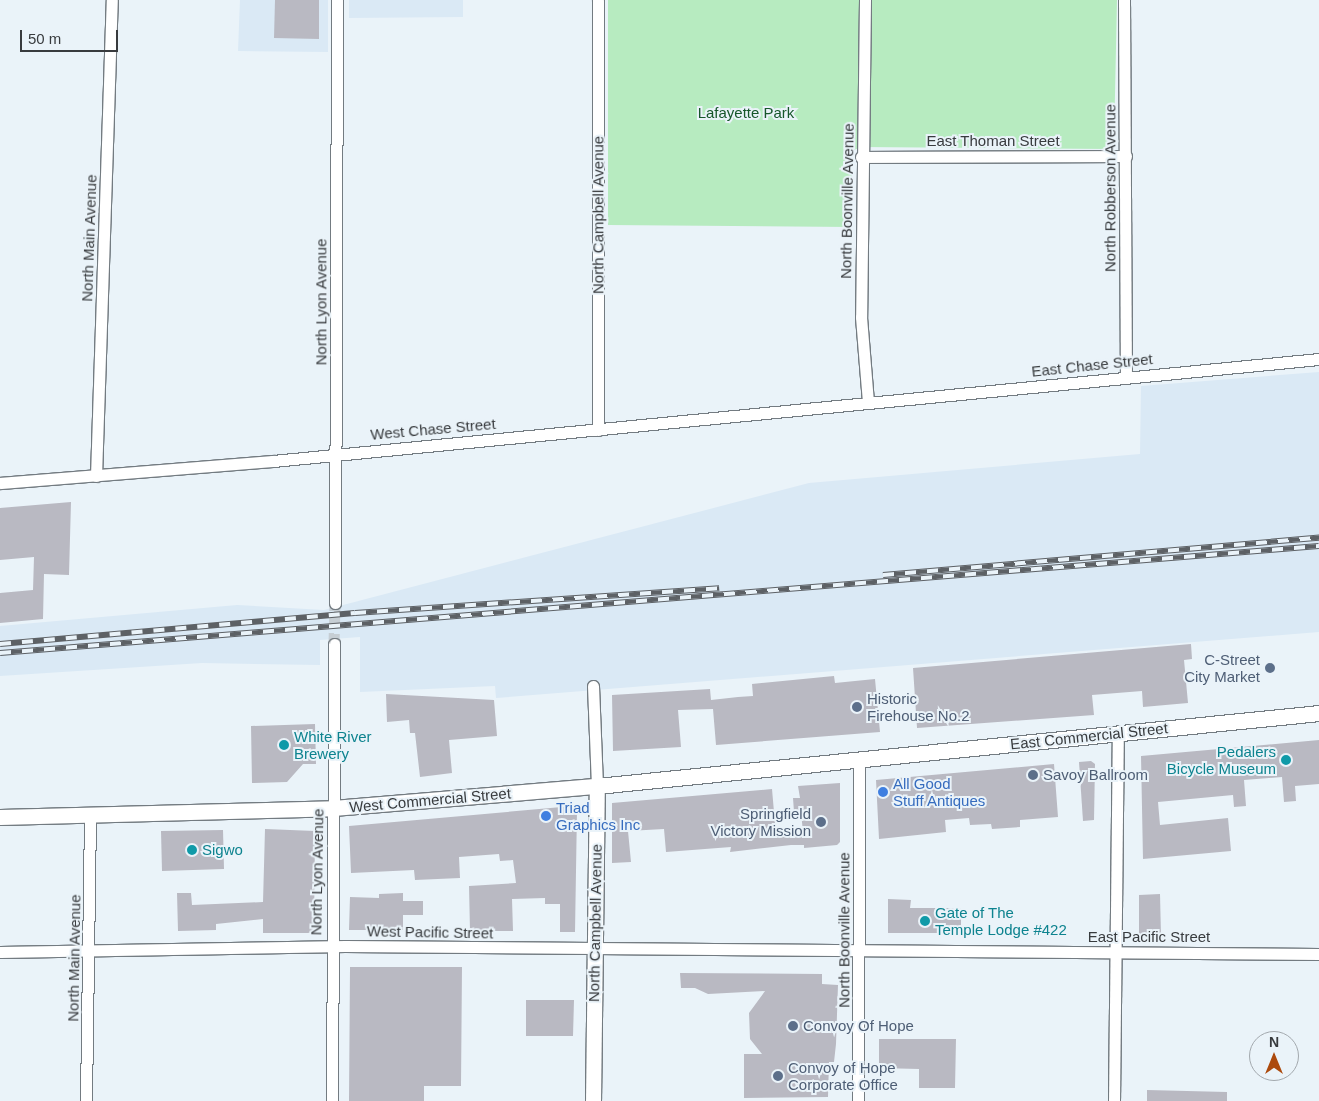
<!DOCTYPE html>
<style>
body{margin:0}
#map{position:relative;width:1319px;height:1101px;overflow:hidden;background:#eaf3f9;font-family:Helvetica,sans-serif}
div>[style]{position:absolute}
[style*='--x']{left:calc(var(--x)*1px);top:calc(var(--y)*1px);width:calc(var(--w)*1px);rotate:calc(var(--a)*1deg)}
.built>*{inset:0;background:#dae9f5}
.green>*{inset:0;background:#b7ebc0}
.building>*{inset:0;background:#b9b9c2}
.street-tunnel>*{height:11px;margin-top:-5.5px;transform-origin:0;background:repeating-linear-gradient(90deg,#c6ced4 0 11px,transparent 0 16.5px)}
.roads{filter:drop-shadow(1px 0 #737b81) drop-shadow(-1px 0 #737b81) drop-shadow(0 1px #737b81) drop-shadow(0 -1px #737b81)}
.street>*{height:11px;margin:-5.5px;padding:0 5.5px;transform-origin:5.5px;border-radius:5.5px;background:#fff}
.secondary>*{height:15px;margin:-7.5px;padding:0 7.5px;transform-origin:7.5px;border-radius:7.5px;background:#fff}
.rail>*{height:5.5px;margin-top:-2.75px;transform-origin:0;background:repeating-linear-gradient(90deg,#eaf3f9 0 11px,#5d6165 0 22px);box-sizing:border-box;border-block:1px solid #5d6165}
.dots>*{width:14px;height:14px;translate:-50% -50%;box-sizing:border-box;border:2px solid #eaf3f9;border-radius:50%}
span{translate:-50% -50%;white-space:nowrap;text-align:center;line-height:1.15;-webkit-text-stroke:4px #eaf3f9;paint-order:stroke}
.park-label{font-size:15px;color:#17572b}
.street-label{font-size:15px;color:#383b3e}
.service-label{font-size:15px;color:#4e5e75}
.right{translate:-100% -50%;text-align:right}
.left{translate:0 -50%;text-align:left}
.culture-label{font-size:15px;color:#0d838f}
.shop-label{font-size:15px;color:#366cbe}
.north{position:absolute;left:1249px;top:1031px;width:50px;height:50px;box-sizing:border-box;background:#eaf3f9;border:1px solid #a3a9ae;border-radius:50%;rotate:0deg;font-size:14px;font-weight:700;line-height:20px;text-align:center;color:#383b3e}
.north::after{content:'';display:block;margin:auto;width:18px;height:22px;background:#ac4a0d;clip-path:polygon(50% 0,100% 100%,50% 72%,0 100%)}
.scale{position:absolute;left:20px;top:30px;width:98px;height:22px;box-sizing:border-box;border:2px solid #383b3e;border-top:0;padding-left:6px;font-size:15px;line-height:18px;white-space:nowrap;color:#383b3e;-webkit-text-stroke:4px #eaf3f9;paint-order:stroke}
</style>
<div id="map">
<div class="built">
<div style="clip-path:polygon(240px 0,328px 0,328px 52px,238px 51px)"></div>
<div style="clip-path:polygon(349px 0,463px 0,463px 17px,349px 18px)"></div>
<div style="clip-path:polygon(1319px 372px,1319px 632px,496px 698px,495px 686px,360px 692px,360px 637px,320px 640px,320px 665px,202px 663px,0 676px,0 626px,237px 605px,324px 610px,809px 483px,1140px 454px,1141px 386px)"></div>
</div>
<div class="green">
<div style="clip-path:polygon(608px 0,1117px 0,1114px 142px,1108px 149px,861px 147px,854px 150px,852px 155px,852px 227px,608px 225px)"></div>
</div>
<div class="building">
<div style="clip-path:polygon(275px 0,319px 0,319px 39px,274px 38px)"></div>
<div style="clip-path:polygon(71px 502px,69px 575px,44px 574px,43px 619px,0 623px,0 593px,33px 590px,34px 557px,0 560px,0 508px)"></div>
<div style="clip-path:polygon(1191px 644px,1192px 659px,1184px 660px,1188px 703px,1143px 707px,1142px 691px,1092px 695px,1094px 715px,917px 728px,913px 668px)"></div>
<div style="clip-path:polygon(834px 676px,835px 683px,875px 679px,880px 732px,716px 745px,713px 709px,678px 710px,681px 747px,613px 751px,612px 695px,710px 689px,711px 700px,738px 697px,753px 696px,752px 684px)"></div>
<div style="clip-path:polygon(386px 694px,494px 700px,497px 736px,449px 740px,452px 773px,420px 777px,415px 733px,410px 733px,409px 720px,387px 722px)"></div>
<div style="clip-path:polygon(315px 724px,316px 764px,303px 764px,287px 782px,252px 783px,251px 726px)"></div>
<div style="clip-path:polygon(1319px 740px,1319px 784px,1295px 786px,1296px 801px,1284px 802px,1282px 777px,1244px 780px,1246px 806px,1234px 807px,1233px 795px,1158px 802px,1160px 825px,1228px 818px,1231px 851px,1143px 859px,1141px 756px)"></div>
<div style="clip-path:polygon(1091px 761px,1095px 764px,1094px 820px,1083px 821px,1079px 762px)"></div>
<div style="clip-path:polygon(1054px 764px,1058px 817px,1020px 820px,1020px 827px,992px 829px,991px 824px,970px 825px,969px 818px,945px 820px,946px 832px,879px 839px,876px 780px)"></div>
<div style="clip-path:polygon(840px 783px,840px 842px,837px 845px,804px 848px,804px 845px,791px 845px,730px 852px,731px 847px,666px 852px,664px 829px,628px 831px,631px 862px,612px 863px,612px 803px,772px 789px,776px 835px,803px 833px,801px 811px,794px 812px,793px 798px,800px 798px,798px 786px)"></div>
<div style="clip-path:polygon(573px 806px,577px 810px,575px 932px,560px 932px,560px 904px,545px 904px,545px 898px,512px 899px,513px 931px,470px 931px,469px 886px,516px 883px,513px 860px,500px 861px,499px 854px,459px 857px,460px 878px,415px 880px,414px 870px,351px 873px,349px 826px)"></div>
<div style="clip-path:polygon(265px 829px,315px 831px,314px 933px,263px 933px,263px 919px,216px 924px,216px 930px,178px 931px,177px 893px,191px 893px,192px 905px,263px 902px)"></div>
<div style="clip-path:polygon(223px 830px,224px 869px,162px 871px,161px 831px)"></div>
<div style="clip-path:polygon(403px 893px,403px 901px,423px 901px,423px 915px,403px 915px,403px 930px,349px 930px,350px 897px,379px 898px,379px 894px)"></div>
<div style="clip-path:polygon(1160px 894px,1161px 936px,1139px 936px,1139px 895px)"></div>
<div style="clip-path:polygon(888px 899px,911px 900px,910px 908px,961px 908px,961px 933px,888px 933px)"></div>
<div style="clip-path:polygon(350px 967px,462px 967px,461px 1086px,424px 1086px,424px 1101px,349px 1101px)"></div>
<div style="clip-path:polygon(680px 973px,822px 974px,822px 984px,838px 985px,836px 1044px,834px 1062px,829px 1062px,828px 1097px,744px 1098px,744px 1054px,762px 1054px,750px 1039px,749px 1013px,765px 991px,708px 994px,695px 988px,681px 988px)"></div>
<div style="clip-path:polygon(526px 1000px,574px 1000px,573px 1036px,526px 1036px)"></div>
<div style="clip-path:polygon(879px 1039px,956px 1039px,955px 1088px,919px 1088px,919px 1069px,879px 1068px)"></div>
<div style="clip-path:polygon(1147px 1090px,1227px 1092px,1227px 1101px,1147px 1101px)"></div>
</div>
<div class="street-tunnel">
<div style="--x:334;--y:644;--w:41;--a:-88.6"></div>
</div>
<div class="roads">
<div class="street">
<div style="--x:865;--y:0;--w:317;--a:90.7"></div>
<div style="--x:861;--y:317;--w:86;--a:85.3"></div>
<div style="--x:1124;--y:0;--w:376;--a:89.7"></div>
<div style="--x:861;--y:157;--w:265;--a:-0.2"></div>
<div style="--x:598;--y:430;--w:430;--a:-90"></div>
<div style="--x:96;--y:476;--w:476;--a:-88.1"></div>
<div style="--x:0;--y:483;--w:274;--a:-4.6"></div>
<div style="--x:273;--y:461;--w:1051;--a:-5.57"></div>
<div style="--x:335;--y:603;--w:603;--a:-89.81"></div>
<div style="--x:593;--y:686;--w:100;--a:87.7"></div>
<div style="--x:0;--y:952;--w:345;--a:-1"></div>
<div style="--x:345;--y:946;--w:974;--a:0.47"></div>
<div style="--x:86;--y:1101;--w:286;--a:-89.2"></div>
<div style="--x:332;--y:1101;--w:457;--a:-89.7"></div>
<div style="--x:858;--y:1101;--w:342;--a:-89.8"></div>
<div style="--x:1114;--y:1101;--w:368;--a:-89.4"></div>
</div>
<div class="secondary">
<div style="--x:0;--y:817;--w:333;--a:-1.5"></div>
<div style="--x:333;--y:808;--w:265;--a:-4.8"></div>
<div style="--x:597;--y:786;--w:726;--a:-5.77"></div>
<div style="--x:593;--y:1101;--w:315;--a:-89.3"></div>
</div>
</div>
<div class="rail">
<div style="--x:883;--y:575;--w:438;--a:-4.9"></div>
<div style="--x:0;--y:644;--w:356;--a:-5"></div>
<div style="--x:355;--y:613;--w:365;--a:-3.9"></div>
<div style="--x:0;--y:653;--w:1323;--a:-4.64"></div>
</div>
<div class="dots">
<div style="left:1270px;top:668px;background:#5c6f8a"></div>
<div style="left:857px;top:707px;background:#5c6f8a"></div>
<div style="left:284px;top:745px;background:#0f9aa8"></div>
<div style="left:1286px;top:760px;background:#0f9aa8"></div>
<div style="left:1033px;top:775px;background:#5c6f8a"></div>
<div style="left:883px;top:792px;background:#3f7fe0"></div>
<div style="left:546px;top:816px;background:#3f7fe0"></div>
<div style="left:821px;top:822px;background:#5c6f8a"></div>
<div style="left:192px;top:850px;background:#0f9aa8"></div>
<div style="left:925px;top:921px;background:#0f9aa8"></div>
<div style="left:793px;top:1026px;background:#5c6f8a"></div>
<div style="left:778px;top:1076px;background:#5c6f8a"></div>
</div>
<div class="park-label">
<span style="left:746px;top:113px">Lafayette Park</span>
</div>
<div class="street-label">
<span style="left:993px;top:141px">East Thoman Street</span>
<span style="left:1110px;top:188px;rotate:-90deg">North Robberson Avenue</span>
<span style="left:847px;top:201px;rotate:-89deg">North Boonville Avenue</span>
<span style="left:598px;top:215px;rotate:-90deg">North Campbell Avenue</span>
<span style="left:89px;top:238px;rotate:-88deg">North Main Avenue</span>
<span style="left:321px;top:302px;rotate:-90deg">North Lyon Avenue</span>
<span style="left:1092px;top:365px;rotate:-6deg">East Chase Street</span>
<span style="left:433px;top:429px;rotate:-5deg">West Chase Street</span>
<span style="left:1089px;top:736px;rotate:-6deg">East Commercial Street</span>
<span style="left:430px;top:800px;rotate:-5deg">West Commercial Street</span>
<span style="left:317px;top:872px;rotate:-89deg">North Lyon Avenue</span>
<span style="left:595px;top:923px;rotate:-89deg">North Campbell Avenue</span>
<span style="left:844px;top:930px;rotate:-90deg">North Boonville Avenue</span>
<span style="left:430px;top:932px;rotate:1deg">West Pacific Street</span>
<span style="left:1149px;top:937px">East Pacific Street</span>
<span style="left:74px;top:958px;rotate:-89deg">North Main Avenue</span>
</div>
<div class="service-label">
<span class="right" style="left:1260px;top:668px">C-Street<br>City Market</span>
<span class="left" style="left:867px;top:707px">Historic<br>Firehouse No.2</span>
<span class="left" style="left:1043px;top:775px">Savoy Ballroom</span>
<span class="right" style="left:811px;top:822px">Springfield<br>Victory Mission</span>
<span class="left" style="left:803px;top:1026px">Convoy Of Hope</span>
<span class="left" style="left:788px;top:1076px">Convoy of Hope<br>Corporate Office</span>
</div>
<div class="culture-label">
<span class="left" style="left:294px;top:745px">White River<br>Brewery</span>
<span class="right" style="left:1276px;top:760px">Pedalers<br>Bicycle Museum</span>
<span class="left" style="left:202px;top:850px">Sigwo</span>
<span class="left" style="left:935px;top:921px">Gate of The<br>Temple Lodge #422</span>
</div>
<div class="shop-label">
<span class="left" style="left:893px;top:792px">All Good<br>Stuff Antiques</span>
<span class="left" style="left:556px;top:816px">Triad<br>Graphics Inc</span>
</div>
<div class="north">N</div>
<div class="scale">50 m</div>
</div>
